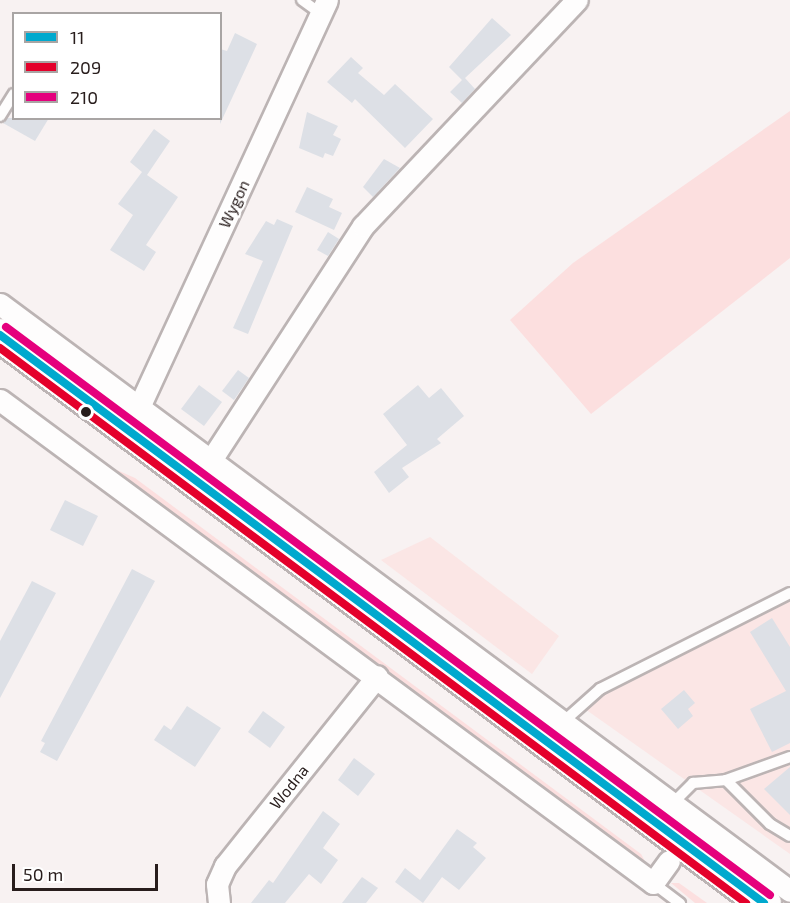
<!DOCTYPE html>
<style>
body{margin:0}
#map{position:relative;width:790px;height:903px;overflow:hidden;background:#f8f2f2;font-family:"Exo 2",sans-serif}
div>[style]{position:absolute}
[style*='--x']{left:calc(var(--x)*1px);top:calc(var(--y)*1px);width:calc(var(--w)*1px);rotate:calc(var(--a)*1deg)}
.built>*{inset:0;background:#fbe6e5}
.green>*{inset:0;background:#fcdfdf}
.building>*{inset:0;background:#dde0e6}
.roads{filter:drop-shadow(2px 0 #bcb4b4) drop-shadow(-2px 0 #bcb4b4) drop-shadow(0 2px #bcb4b4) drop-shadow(0 -2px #bcb4b4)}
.lane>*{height:10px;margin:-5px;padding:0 5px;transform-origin:5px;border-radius:5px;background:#fefdfd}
.street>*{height:21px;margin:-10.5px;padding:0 10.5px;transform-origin:10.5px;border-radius:10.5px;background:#fefdfd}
.highway>*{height:33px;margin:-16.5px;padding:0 16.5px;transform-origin:16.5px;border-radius:16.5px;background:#fefdfd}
.bus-1>*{height:8px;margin:-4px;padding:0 4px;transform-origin:4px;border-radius:4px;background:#00a9ce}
.bus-2>*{height:8px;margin:-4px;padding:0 4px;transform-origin:4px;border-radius:4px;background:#e4002b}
.bus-3>*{height:8px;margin:-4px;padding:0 4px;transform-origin:4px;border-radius:4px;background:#e5007d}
.dots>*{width:16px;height:16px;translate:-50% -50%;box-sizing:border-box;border:3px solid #fff;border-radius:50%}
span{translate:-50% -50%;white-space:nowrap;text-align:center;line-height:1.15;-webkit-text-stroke:4.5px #fff;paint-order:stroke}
.street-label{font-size:16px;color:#281d1c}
.legend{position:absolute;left:12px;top:12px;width:210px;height:108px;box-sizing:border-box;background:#fff;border:2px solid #a9a5a4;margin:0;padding:8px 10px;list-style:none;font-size:18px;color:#281d1c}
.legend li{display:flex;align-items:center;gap:12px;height:30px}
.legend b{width:30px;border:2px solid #a9a5a4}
.scale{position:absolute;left:12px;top:864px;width:146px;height:27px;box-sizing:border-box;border:3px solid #281d1c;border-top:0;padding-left:8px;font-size:18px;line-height:21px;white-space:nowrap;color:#281d1c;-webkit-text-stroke:4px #fff;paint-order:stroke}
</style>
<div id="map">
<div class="built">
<div style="clip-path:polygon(430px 537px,559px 636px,532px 674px,381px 560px)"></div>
<div style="clip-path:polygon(790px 597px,790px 854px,585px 709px,602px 691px)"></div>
</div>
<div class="green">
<div style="clip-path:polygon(790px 111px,790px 258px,591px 414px,510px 320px,573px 263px)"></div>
<div style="clip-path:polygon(101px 463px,135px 478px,641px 854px,648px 867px)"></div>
<div style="clip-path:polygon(671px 883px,679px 883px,707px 903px,695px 903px)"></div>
</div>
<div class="building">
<div style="clip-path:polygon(492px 18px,511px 35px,465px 78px,475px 89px,462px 103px,450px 92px,462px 80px,449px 67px)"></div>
<div style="clip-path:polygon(235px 33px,257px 44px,220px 124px,220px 49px,227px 51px)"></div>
<div style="clip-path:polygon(351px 57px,363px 68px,358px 73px,384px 95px,395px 84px,433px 119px,405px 148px,355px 99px,352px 103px,327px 82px)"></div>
<div style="clip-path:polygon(307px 112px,338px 126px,333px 135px,341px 139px,333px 156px,325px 153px,323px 158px,299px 148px)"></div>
<div style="clip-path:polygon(7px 118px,49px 118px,35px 141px,3px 123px)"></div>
<div style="clip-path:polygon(154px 129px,170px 141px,147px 175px,178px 197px,146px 245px,156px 252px,144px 271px,110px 250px,133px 215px,118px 204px,142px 172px,130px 162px)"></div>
<div style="clip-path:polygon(384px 159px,400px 168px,373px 197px,363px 187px)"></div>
<div style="clip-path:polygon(307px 187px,333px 199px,329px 207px,342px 213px,334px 230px,295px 212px)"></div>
<div style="clip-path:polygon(277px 219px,293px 226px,248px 334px,233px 328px,263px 261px,245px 254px,266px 221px,274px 225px)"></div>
<div style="clip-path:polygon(328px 232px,339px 239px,328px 256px,317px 250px)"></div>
<div style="clip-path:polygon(238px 370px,249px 378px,234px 400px,222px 391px)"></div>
<div style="clip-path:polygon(199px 385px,222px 402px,204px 426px,181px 409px)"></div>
<div style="clip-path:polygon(418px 385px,429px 398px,441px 388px,464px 416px,437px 439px,441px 443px,402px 468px,409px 477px,389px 493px,374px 472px,407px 445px,383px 414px)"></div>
<div style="clip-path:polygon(65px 500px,98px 516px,83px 546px,50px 530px)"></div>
<div style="clip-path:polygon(132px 569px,155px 581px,57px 761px,40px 752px,45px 743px,41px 741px)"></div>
<div style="clip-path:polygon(32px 581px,56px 593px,0 698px,0 641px)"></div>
<div style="clip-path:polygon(772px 618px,790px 647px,790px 743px,772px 752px,750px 709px,786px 691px,750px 632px)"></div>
<div style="clip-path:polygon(684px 690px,695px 703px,688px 709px,693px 716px,678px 729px,661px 709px)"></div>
<div style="clip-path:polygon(187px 706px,221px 728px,195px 767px,154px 740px,164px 725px,171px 730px)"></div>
<div style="clip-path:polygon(263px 711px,285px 727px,270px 748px,248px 732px)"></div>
<div style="clip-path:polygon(354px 758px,375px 774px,358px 796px,338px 780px)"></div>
<div style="clip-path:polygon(790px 767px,790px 815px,764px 789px)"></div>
<div style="clip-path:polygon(323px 811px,340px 824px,323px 848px,338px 860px,321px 884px,309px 874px,285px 903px,251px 903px,269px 880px,273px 883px)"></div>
<div style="clip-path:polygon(457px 829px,477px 843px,473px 847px,486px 858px,459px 890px,442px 877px,423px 903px,395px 882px,405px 868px,420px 880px)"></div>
<div style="clip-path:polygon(362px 877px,378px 888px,366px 903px,342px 903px)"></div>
</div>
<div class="roads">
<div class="lane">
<div style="--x:302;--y:0;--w:24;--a:36"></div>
<div style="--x:0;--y:116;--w:26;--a:-58"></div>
<div style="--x:563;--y:722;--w:50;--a:-41.7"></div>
<div style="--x:600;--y:689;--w:213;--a:-26.8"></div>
<div style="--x:726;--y:780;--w:62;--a:45"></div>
<div style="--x:770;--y:824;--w:23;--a:31"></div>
<div style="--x:672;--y:804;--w:30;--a:-45"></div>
<div style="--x:693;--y:783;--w:33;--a:-5"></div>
<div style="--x:726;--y:780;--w:68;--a:-19.8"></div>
<div style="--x:653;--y:883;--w:34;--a:37"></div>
</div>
<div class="street">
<div style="--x:0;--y:304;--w:984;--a:36.61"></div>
<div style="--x:0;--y:400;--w:812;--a:36.49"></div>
<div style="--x:653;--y:883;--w:27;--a:-54"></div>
<div style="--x:139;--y:407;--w:448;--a:-65.2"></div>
<div style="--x:211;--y:460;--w:279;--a:-57"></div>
<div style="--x:363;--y:226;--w:311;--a:-46.6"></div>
<div style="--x:219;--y:903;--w:19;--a:-96"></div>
<div style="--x:217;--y:884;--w:20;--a:-66"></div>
<div style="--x:225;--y:866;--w:243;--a:-51.3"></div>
</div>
<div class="highway">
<div style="--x:0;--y:335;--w:952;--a:36.63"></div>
</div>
</div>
<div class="bus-1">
<div style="--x:0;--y:335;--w:952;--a:36.63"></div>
</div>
<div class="bus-2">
<div style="--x:0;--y:348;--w:930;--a:36.65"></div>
</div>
<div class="bus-3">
<div style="--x:6;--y:327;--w:952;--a:36.63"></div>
</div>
<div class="dots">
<div style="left:86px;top:412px;background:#281d1c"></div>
</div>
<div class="street-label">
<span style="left:234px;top:204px;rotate:-65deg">Wygon</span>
<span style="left:289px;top:787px;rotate:-51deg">Wodna</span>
</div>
<ul class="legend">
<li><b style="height:8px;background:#00a9ce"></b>11</li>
<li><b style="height:8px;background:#e4002b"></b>209</li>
<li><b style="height:8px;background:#e5007d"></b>210</li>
</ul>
<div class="scale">50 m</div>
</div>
